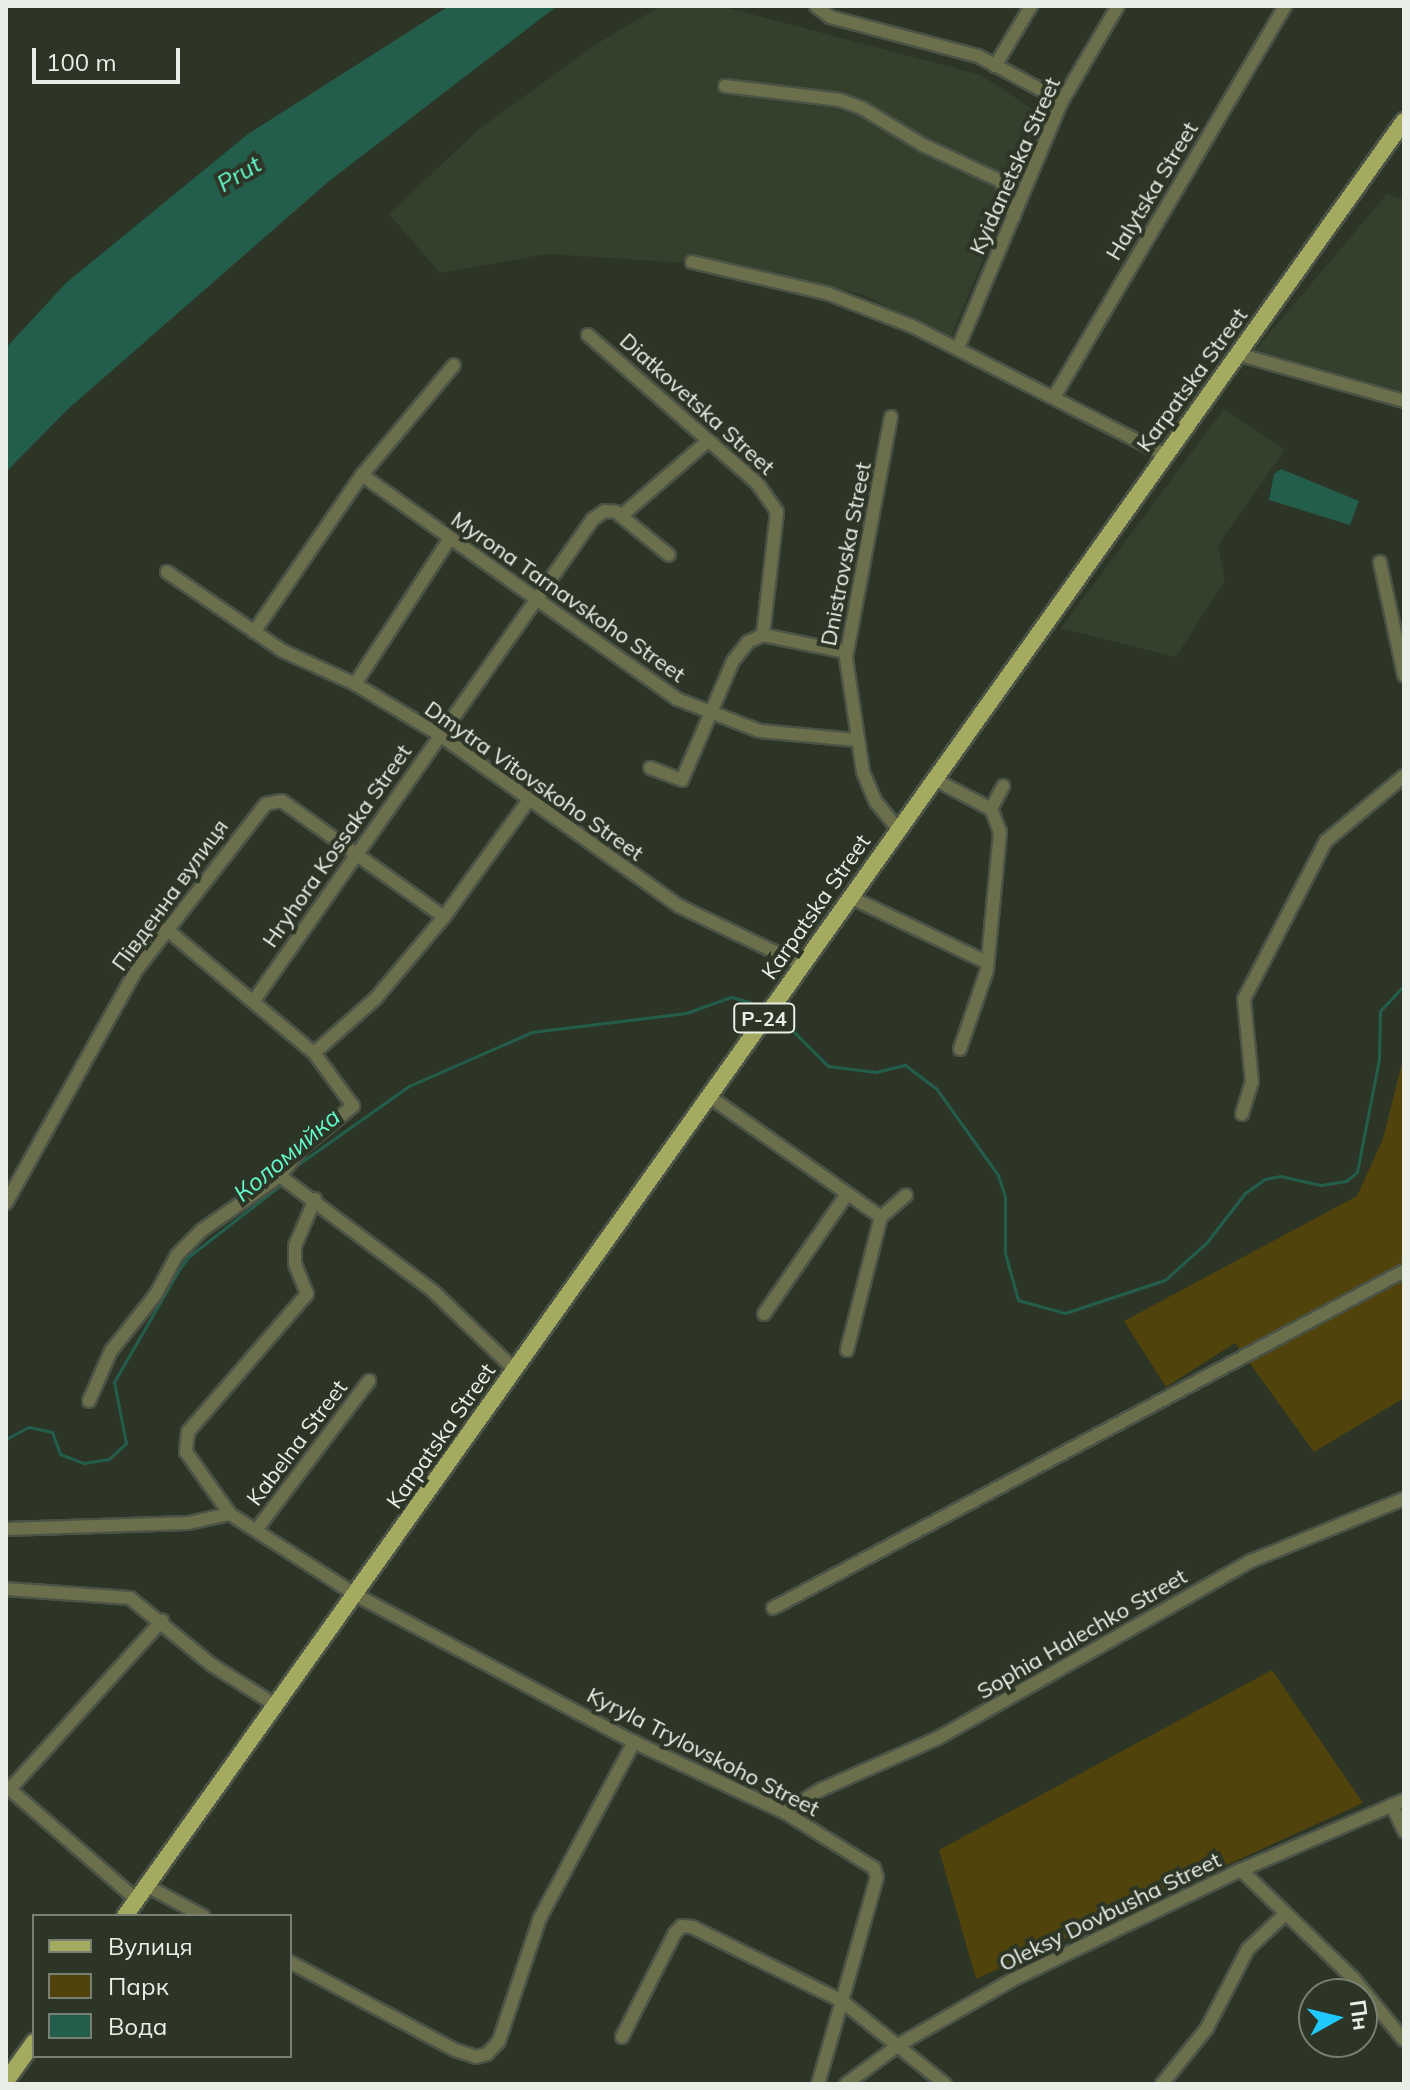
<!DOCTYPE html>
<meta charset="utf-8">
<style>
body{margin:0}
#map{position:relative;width:1410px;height:2090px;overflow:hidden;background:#2d3527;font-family:Mulish,sans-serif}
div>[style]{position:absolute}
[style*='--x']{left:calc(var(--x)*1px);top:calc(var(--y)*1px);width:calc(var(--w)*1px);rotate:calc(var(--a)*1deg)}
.built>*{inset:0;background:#343f2c}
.green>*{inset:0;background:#51430c}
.water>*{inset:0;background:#235e4c}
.stream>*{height:3px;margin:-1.5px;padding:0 1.5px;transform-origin:1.5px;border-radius:1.5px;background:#235e4c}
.roads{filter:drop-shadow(2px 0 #4b5346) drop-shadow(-2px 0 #4b5346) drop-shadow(0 2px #4b5346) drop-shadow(0 -2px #4b5346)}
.minor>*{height:12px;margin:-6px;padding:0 6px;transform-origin:6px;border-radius:6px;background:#6b6f4c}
.major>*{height:16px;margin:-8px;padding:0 8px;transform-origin:8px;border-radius:8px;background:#a4ab61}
span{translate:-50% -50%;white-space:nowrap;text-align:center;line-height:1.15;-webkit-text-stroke:8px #2d3527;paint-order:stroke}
.shield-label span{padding:2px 6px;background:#2d3527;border:2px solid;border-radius:6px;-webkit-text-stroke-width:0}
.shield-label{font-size:20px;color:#e9efe6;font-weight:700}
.street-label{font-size:22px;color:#e9efe6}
.water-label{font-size:24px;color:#63facc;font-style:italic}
.frame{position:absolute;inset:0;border:8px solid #e9efe6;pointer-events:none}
.legend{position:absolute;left:32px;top:1914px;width:260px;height:144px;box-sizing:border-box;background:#2d3527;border:2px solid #787f73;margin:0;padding:10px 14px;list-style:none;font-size:24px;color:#e9efe6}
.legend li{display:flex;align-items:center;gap:16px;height:40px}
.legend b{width:40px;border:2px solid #787f73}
.north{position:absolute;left:1298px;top:1978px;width:80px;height:80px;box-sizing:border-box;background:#2d3527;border:2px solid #787f73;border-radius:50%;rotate:82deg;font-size:22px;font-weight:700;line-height:32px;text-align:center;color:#e9efe6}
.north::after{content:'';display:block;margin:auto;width:28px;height:36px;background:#20c9fd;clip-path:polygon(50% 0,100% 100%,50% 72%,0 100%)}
.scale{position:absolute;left:32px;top:48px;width:148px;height:36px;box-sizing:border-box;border:4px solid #e9efe6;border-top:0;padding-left:10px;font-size:24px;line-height:28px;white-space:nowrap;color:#e9efe6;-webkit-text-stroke:6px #2d3527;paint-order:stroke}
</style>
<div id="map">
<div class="built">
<div style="clip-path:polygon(661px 6px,721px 6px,981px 75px,1043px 116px,950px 339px,862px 294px,734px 266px,547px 254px,440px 273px,389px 214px,479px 129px,598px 43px)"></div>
<div style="clip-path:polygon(1387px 194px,1404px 199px,1404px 392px,1255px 350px)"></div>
<div style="clip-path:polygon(1224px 409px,1285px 450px,1218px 545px,1225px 580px,1176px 657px,1061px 628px)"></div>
</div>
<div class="green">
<div style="clip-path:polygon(1404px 1055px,1404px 1398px,1314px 1452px,1235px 1343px,1166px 1387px,1124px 1321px,1357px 1196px,1383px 1139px)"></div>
<div style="clip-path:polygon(1272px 1670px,1363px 1803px,976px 1979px,939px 1850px)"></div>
</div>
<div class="water">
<div style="clip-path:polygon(449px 6px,557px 6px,328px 182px,68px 409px,6px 472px,6px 348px,66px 283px,248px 134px)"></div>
<div style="clip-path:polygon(1281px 469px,1359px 501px,1350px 525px,1269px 500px,1274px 474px)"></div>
</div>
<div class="stream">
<div style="--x:788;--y:1026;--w:57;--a:45"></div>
<div style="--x:828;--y:1066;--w:48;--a:7.1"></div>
<div style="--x:876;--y:1072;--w:30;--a:-14"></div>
<div style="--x:905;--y:1065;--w:39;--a:37"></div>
<div style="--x:936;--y:1088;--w:107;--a:54.5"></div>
<div style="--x:998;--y:1175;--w:23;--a:72"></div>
<div style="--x:1005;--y:1197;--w:56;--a:90"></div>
<div style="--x:1005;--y:1253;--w:49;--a:74.5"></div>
<div style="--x:1018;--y:1300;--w:49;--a:15.5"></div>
<div style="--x:1065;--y:1313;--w:105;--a:-18.3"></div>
<div style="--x:1165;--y:1280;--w:57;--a:-42.1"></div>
<div style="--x:1207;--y:1242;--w:62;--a:-52.2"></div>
<div style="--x:1245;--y:1193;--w:24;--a:-35"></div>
<div style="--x:1265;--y:1179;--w:15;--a:-11"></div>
<div style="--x:1280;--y:1176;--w:42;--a:12.4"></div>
<div style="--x:1321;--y:1185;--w:25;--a:-9"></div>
<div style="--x:1346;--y:1181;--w:14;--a:-39"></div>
<div style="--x:1357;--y:1172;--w:115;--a:-79"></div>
<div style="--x:1379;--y:1059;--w:48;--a:-88.8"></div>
<div style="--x:1380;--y:1011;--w:35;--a:-47"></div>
<div style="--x:293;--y:1168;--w:142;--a:-35.3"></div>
<div style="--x:409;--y:1086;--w:134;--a:-23.7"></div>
<div style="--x:532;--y:1032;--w:155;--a:-7"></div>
<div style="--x:686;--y:1013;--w:48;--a:-19.6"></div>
<div style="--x:731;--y:997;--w:20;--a:15"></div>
<div style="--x:6;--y:1439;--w:26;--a:-28"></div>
<div style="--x:29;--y:1427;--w:24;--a:12"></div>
<div style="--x:52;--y:1432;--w:23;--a:70"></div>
<div style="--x:60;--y:1454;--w:26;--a:21"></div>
<div style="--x:84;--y:1463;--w:25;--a:-9"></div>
<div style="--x:109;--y:1459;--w:23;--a:-43"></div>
<div style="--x:126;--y:1443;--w:62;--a:-101.1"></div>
<div style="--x:114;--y:1382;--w:128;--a:-60"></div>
<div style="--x:178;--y:1271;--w:17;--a:-54"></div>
<div style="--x:188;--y:1257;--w:119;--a:-37.8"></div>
</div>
<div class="roads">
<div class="minor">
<div style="--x:816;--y:6;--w:18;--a:38"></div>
<div style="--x:830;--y:17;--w:153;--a:14.8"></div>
<div style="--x:978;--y:56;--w:95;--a:28.2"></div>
<div style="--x:995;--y:66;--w:70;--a:-59"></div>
<div style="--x:725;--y:86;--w:116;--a:6.9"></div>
<div style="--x:840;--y:100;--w:23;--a:20"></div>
<div style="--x:862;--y:108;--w:71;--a:31.2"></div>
<div style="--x:923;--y:145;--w:86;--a:24.8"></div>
<div style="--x:1001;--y:181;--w:38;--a:70"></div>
<div style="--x:692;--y:262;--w:141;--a:13.1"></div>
<div style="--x:829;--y:294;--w:89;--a:21.1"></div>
<div style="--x:912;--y:326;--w:284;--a:27"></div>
<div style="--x:588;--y:335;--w:225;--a:41.2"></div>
<div style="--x:757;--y:483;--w:35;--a:55"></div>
<div style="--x:777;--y:512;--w:124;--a:96.5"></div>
<div style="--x:763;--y:635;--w:17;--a:155"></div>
<div style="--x:748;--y:642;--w:24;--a:128"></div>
<div style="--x:733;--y:661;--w:129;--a:113.2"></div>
<div style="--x:682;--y:780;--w:34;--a:-159"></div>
<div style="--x:958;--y:348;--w:268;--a:-67.2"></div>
<div style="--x:1062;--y:101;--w:110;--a:-59.5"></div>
<div style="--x:1237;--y:354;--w:173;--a:15.7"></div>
<div style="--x:1054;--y:397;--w:454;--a:-59.4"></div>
<div style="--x:891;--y:417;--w:245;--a:100.6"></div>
<div style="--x:846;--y:658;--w:115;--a:81.5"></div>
<div style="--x:863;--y:772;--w:33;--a:67"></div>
<div style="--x:876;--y:802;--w:35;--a:51"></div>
<div style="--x:362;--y:475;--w:387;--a:35.4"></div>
<div style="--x:677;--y:699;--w:89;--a:21.1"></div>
<div style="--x:760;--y:731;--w:96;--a:5.4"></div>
<div style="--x:621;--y:516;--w:116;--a:-40.8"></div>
<div style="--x:1380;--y:562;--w:116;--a:78"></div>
<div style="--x:167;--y:572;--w:140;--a:34.3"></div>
<div style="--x:283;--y:651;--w:79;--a:24.6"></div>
<div style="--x:355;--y:684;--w:99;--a:31"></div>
<div style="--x:440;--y:735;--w:294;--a:35.6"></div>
<div style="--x:679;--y:906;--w:136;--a:25.6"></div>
<div style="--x:254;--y:632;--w:191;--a:-55.5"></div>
<div style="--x:362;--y:475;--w:143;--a:-50.1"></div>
<div style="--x:763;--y:635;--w:85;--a:11.6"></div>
<div style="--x:355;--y:684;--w:174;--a:-56.9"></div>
<div style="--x:934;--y:779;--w:64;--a:27.8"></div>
<div style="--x:850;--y:897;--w:151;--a:25.5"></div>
<div style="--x:255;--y:999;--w:587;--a:-54.85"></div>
<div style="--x:593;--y:519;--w:14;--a:-34"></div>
<div style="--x:605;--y:511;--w:11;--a:5"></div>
<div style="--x:616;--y:512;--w:68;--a:39.1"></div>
<div style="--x:960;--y:1049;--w:83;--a:-71.1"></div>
<div style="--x:987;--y:970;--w:139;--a:-84.6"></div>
<div style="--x:1000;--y:832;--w:25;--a:-111"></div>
<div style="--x:991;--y:809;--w:26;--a:-62"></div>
<div style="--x:314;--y:1053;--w:83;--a:-41.6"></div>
<div style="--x:376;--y:998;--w:106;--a:-50"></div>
<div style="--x:444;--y:917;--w:143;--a:-54.1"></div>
<div style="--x:710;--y:1097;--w:209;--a:35.1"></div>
<div style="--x:1242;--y:1114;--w:34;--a:-73"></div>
<div style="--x:1252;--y:1082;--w:83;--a:-95.5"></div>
<div style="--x:1244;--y:999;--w:178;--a:-62.6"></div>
<div style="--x:1326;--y:841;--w:102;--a:-39.8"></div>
<div style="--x:280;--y:1176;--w:191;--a:36.9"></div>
<div style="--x:433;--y:1291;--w:114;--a:43.9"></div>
<div style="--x:315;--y:1199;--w:51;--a:113.1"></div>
<div style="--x:295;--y:1246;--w:18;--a:90"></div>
<div style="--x:295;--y:1264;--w:32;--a:68"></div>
<div style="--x:307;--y:1294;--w:182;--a:130.8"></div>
<div style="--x:188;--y:1432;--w:20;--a:96"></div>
<div style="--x:186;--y:1452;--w:76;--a:54.6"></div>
<div style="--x:230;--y:1514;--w:150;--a:32.7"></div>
<div style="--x:356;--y:1595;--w:314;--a:27.9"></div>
<div style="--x:634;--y:1742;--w:166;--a:25"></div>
<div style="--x:784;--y:1812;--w:106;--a:31.9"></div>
<div style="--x:874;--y:1868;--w:9;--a:72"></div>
<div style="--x:877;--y:1877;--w:129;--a:105.8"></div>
<div style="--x:842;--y:2001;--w:132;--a:38.9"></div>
<div style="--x:6;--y:1203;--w:268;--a:-60.8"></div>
<div style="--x:137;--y:969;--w:209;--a:-52"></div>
<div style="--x:266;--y:804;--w:16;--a:-11"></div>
<div style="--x:282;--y:801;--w:199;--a:35.6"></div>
<div style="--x:764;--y:1314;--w:142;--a:-55.3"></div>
<div style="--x:847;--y:1350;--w:137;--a:-75.7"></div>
<div style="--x:881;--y:1217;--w:33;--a:-41"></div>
<div style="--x:89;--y:1401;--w:55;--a:-66.3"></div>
<div style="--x:111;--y:1351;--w:73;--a:-51.7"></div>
<div style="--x:156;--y:1294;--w:44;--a:-61.7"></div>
<div style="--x:177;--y:1255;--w:35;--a:-45"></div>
<div style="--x:202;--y:1230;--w:95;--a:-34.7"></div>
<div style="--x:280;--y:1176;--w:37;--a:-52"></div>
<div style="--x:303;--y:1147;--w:65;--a:-39.4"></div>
<div style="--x:353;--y:1106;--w:66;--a:-126.3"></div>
<div style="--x:314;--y:1053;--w:193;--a:-140"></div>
<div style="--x:6;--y:1529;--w:182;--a:-1.9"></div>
<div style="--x:188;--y:1523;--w:43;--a:-12.1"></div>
<div style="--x:257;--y:1529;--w:186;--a:-52.9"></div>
<div style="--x:6;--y:1589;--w:124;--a:4.2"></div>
<div style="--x:130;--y:1598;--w:106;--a:39.3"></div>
<div style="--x:212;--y:1665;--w:77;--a:32.2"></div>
<div style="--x:773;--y:1608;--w:715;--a:-28.11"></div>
<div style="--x:6;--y:1786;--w:174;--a:41"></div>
<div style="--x:10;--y:1789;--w:227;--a:-47.9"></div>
<div style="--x:1392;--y:1805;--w:29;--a:65"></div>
<div style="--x:784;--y:1812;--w:44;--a:-31.2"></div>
<div style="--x:822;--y:1789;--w:127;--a:-23.7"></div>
<div style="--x:938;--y:1738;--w:360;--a:-29.5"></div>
<div style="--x:1251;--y:1561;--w:165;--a:-22.1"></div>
<div style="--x:1241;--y:1870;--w:156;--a:44"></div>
<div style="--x:1353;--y:1978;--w:80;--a:50.6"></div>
<div style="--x:147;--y:1886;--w:64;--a:28.2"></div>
<div style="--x:290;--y:1962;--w:187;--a:28.1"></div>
<div style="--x:455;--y:2050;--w:22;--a:18"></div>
<div style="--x:476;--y:2057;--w:11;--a:-15"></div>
<div style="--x:487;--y:2054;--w:18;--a:-47"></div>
<div style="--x:499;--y:2041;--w:130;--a:-71.6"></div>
<div style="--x:540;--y:1918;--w:200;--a:-61.9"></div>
<div style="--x:622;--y:2037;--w:117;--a:-63"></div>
<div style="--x:675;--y:1933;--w:10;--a:-45"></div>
<div style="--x:682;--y:1926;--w:10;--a:6"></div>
<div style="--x:692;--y:1927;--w:167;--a:26.3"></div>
<div style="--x:842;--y:2001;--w:86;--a:106.1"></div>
<div style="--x:846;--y:2084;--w:67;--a:-36.5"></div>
<div style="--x:900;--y:2044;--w:129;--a:-29.7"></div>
<div style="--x:1012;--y:1980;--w:254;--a:-25.7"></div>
<div style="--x:1241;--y:1870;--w:177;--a:-23.2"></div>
<div style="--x:1162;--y:2084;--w:72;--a:-51.2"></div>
<div style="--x:1207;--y:2028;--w:89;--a:-62.6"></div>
<div style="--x:1248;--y:1949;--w:48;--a:-43.3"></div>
</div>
<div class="major">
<div style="--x:125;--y:1916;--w:2204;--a:-54.53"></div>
<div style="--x:6;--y:2081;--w:48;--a:-54.3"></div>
</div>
</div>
<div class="shield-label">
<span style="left:764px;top:1018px">Р-24</span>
</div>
<div class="street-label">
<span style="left:1015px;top:166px;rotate:-66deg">Kyidanetska Street</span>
<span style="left:1152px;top:191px;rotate:-59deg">Halytska Street</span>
<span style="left:1192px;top:380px;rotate:-54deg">Karpatska Street</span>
<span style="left:697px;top:404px;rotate:42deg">Diatkovetska Street</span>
<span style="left:846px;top:554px;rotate:-79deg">Dnistrovska Street</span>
<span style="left:568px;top:597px;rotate:35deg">Myrona Tarnavskoho Street</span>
<span style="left:534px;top:781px;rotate:35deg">Dmytra Vitovskoho Street</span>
<span style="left:337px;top:846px;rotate:-55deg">Hryhora Kossaka Street</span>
<span style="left:170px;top:895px;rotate:-54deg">Південна вулиця</span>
<span style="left:816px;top:907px;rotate:-55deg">Karpatska Street</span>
<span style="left:441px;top:1436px;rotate:-55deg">Karpatska Street</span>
<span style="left:297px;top:1443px;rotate:-53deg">Kabelna Street</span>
<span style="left:1082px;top:1634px;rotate:-30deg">Sophia Halechko Street</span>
<span style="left:703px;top:1752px;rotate:27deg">Kyryla Trylovskoho Street</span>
<span style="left:1110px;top:1912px;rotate:-26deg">Oleksy Dovbusha Street</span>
</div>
<div class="water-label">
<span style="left:239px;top:174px;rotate:-31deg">Prut</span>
<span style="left:287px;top:1155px;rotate:-40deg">Коломийка</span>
</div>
<div class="frame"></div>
<ul class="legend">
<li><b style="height:10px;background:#a4ab61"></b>Вулиця</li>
<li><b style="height:22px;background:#51430c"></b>Парк</li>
<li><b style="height:22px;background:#235e4c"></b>Вода</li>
</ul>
<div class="north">Пн</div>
<div class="scale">100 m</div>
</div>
